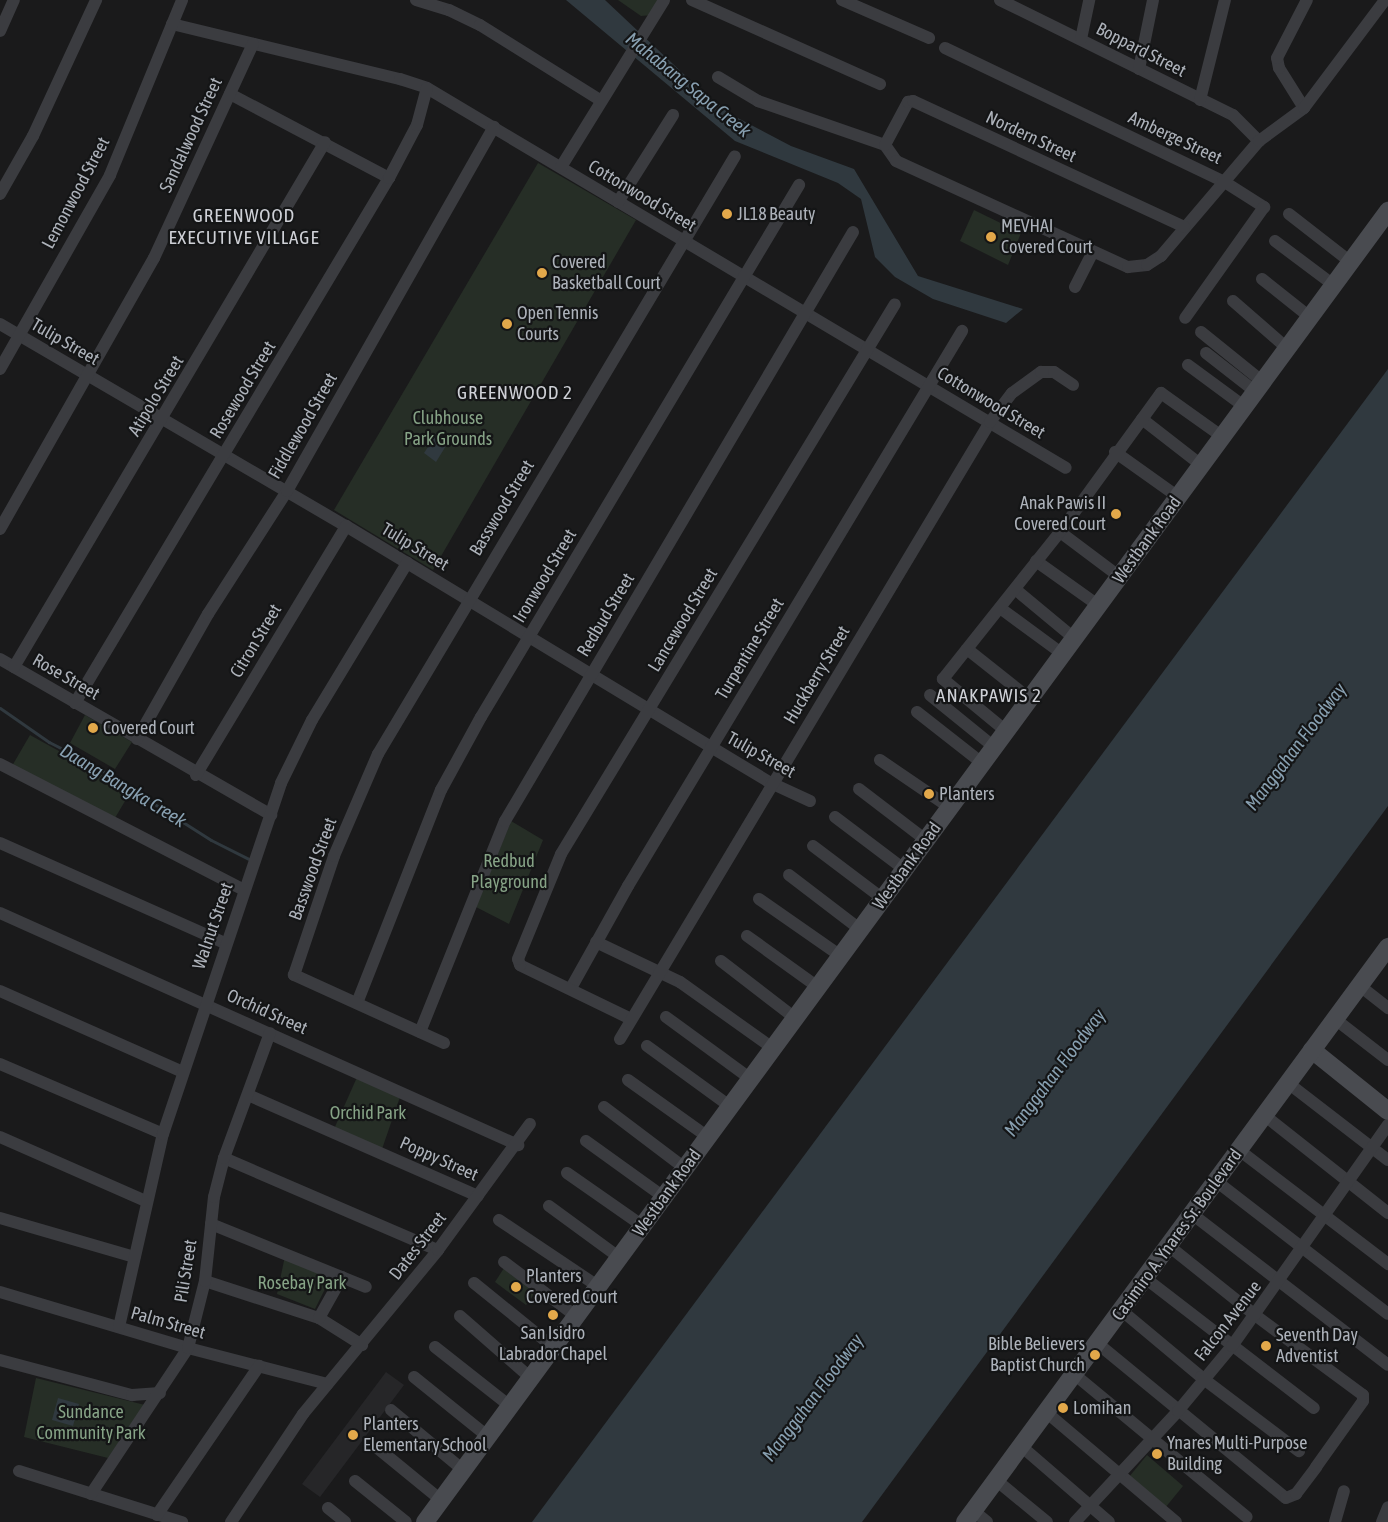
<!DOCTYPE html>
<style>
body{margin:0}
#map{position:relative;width:1388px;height:1522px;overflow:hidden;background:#1a1a1b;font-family:"Asap Condensed",sans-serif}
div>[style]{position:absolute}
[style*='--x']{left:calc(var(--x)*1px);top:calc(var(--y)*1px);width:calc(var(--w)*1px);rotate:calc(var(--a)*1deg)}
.built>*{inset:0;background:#262628}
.green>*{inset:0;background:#262e26}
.water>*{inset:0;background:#30393f}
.stream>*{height:3px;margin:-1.5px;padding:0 1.5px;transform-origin:1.5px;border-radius:1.5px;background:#30393f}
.street>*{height:12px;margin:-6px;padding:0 6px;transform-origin:6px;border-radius:6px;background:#3b3c40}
.secondary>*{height:18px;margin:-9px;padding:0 9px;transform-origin:9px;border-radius:9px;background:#494b50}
.dots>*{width:14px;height:14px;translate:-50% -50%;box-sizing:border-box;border:2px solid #141516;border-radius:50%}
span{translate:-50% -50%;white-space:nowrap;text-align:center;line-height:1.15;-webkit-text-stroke:4.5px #141516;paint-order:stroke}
.street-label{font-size:18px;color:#adb2ba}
.poi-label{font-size:18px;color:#adb2ba}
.left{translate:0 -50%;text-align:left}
.right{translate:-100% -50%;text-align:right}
.park-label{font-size:18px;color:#86a386}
.water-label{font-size:19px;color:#88a0b1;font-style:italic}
.neighbourhood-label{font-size:19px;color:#ced0d6;letter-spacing:1px}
</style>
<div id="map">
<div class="built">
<div style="clip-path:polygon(386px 1372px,404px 1385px,320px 1497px,302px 1484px)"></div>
</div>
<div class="green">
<div style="clip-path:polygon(618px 0,659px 0,652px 15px,641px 16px)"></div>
<div style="clip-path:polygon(538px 163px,636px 220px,433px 570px,334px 510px)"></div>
<div style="clip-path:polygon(974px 210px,1021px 233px,1008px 265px,960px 241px)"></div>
<div style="clip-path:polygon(85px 715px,132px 742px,115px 769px,70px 743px)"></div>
<div style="clip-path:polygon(30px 735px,131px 791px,115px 818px,12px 766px)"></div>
<div style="clip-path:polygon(511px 821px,543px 840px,509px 924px,476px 907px)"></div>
<div style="clip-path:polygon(358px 1075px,400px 1097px,382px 1149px,334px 1129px)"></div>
<div style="clip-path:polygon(285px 1256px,332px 1275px,315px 1309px,277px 1294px)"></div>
<div style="clip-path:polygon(504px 1268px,536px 1292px,526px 1305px,495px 1282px)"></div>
<div style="clip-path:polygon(36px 1378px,145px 1405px,108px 1458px,24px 1437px)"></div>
<div style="clip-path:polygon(1147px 1455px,1183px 1486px,1165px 1508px,1129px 1477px)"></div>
</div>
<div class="water">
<div style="clip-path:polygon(566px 0,605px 0,707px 96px,734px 116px,791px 146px,854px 169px,918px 276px,1023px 309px,1006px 323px,933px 299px,895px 277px,875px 257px,861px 199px,838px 183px,735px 141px)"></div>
<div style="clip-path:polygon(1388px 369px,1388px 806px,862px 1522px,532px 1522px)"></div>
<div style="clip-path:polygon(437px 433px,449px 441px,436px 462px,424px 453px)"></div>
<div style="clip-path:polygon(58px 1398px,79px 1404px,73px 1426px,52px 1420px)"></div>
</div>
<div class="stream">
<div style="--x:0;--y:708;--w:60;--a:34.8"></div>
<div style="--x:49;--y:742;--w:46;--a:27.1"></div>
<div style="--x:90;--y:763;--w:143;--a:32.5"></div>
<div style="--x:211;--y:840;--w:42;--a:26.6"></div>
</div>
<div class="street">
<div style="--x:416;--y:0;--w:34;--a:17"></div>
<div style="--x:449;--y:10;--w:34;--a:26"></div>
<div style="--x:480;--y:25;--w:142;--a:32"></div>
<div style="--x:692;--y:0;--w:206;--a:24.1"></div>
<div style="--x:842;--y:0;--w:95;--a:23.6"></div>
<div style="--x:1000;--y:0;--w:260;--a:26.3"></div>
<div style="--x:1233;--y:115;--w:37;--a:45"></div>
<div style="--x:172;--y:24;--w:235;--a:13.6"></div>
<div style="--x:400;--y:79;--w:28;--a:18"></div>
<div style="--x:427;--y:88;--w:743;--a:30.74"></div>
<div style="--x:0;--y:31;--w:34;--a:-66"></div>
<div style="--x:1081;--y:39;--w:40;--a:-78"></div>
<div style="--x:945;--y:48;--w:308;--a:25.6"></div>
<div style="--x:1223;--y:181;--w:49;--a:32.4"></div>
<div style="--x:1264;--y:207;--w:136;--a:125.4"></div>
<div style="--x:1139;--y:69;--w:70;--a:-78.5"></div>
<div style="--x:718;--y:77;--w:47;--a:31"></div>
<div style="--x:758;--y:101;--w:134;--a:19.1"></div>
<div style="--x:230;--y:94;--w:180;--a:27.8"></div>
<div style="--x:1200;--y:100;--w:103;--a:-76"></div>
<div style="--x:1304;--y:108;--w:47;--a:-122"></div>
<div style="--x:1279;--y:68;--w:10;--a:-101"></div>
<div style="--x:1277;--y:58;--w:65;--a:-62.7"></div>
<div style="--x:885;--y:145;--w:19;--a:55"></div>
<div style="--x:896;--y:161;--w:255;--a:24.6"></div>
<div style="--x:1128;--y:267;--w:19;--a:-6"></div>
<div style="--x:1147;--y:265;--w:17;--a:-33"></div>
<div style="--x:1161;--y:256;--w:151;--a:-49.6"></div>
<div style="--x:1259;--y:141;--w:56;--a:-36.3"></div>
<div style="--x:1304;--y:108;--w:135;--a:-53.1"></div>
<div style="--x:885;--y:145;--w:49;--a:-61.9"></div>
<div style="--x:908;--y:102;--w:5;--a:-11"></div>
<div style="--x:913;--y:101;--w:299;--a:24.9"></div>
<div style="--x:561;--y:167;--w:196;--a:-58.3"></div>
<div style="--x:0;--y:194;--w:67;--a:-60.4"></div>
<div style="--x:33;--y:136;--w:150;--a:-65.1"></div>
<div style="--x:618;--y:202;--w:103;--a:-57.7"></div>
<div style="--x:1289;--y:214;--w:80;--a:37.9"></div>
<div style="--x:1275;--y:241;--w:75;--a:36.9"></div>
<div style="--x:1262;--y:279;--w:63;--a:38.5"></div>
<div style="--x:1075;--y:287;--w:39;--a:-63"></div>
<div style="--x:1233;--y:301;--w:73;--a:41.1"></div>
<div style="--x:0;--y:324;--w:401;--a:30.3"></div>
<div style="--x:346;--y:526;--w:427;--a:31.2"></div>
<div style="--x:711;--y:747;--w:70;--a:31"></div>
<div style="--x:771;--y:783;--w:43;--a:24.8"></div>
<div style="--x:1201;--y:332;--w:80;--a:38.9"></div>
<div style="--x:1206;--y:353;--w:63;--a:38"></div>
<div style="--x:1188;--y:365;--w:71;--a:36.4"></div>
<div style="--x:0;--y:369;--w:223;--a:-60.4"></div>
<div style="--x:110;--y:175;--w:189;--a:-67.6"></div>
<div style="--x:1142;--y:419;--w:75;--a:37.9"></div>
<div style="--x:1115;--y:452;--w:77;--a:35.5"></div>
<div style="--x:0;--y:529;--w:312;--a:-60.4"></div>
<div style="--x:154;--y:258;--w:236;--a:-65.2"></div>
<div style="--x:1060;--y:532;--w:75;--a:36.9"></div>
<div style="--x:1036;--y:561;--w:77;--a:35.5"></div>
<div style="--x:1015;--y:589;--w:78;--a:39.8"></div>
<div style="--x:1000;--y:608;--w:79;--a:36.3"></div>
<div style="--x:967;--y:649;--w:80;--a:38.4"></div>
<div style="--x:0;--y:659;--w:313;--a:29.9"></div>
<div style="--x:14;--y:667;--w:610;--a:-59.36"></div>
<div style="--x:930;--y:695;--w:82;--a:39.1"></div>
<div style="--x:75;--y:703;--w:612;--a:-59.12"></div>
<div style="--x:389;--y:178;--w:60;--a:-62.2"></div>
<div style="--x:417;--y:125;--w:38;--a:-75"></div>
<div style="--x:917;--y:712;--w:83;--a:38.1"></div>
<div style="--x:1006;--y:731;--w:82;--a:-140.5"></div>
<div style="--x:943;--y:679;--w:188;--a:-51.5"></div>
<div style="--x:1060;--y:532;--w:172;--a:-54"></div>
<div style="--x:1161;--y:393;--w:76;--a:35.4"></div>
<div style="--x:137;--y:739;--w:144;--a:-60.4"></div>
<div style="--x:208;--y:614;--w:146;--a:-57.3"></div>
<div style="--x:287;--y:491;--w:419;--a:-60.4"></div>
<div style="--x:880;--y:760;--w:83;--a:34.3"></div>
<div style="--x:0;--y:764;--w:275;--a:27.3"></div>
<div style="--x:196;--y:775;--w:291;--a:-58.9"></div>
<div style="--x:859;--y:789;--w:84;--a:37.3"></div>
<div style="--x:835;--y:817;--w:88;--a:37.1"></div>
<div style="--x:0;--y:843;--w:246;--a:24"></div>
<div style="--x:813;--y:846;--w:88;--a:37.1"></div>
<div style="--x:789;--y:875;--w:91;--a:37.4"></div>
<div style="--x:759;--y:899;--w:101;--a:34.9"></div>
<div style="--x:0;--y:913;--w:568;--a:24.13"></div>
<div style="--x:747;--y:936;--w:87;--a:35.7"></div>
<div style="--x:596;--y:942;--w:93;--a:25.5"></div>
<div style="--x:680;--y:982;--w:115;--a:35.5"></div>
<div style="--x:721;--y:961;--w:93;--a:37.6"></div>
<div style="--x:1360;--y:986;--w:36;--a:38"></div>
<div style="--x:571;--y:988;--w:117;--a:-60.8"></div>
<div style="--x:628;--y:886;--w:648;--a:-58.96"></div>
<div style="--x:0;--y:991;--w:200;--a:23.9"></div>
<div style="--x:357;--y:1003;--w:229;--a:-68.5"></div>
<div style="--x:441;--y:790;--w:83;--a:-61.3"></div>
<div style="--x:481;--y:717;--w:620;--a:-59.13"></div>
<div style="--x:666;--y:1017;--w:107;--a:36.2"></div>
<div style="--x:631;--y:1019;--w:123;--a:-154.1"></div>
<div style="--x:520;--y:965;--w:6;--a:-108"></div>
<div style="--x:518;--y:959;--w:113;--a:-67.7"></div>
<div style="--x:561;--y:854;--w:643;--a:-58.73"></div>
<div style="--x:1335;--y:1019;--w:67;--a:37.7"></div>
<div style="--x:420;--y:1032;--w:227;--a:-68.1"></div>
<div style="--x:505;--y:821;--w:684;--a:-59.42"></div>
<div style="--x:620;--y:1039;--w:719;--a:-59.05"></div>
<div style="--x:990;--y:422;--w:36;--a:-53"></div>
<div style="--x:1012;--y:393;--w:36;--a:-36"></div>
<div style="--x:1041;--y:372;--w:13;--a:0"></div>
<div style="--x:1054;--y:372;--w:23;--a:34"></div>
<div style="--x:444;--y:1043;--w:165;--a:-155.6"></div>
<div style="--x:294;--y:975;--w:126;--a:-71.4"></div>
<div style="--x:334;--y:856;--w:111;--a:-66.7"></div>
<div style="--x:378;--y:754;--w:696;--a:-59.16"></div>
<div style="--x:647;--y:1046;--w:104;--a:36"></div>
<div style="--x:0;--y:1064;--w:177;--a:23.2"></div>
<div style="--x:628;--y:1080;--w:98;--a:35.5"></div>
<div style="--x:1288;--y:1083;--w:126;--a:37.6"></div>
<div style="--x:248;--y:1095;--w:251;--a:23.7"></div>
<div style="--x:604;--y:1107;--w:103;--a:37.1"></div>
<div style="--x:1264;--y:1115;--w:158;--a:38.3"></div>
<div style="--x:0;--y:1137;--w:159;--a:23.7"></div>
<div style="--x:586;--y:1141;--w:97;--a:35.8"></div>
<div style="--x:1239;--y:1150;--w:188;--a:37.4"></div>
<div style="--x:224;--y:1158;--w:233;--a:23.3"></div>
<div style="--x:567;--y:1173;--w:93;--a:34.9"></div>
<div style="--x:1216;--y:1181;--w:217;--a:37.7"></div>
<div style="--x:549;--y:1206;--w:88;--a:36.2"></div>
<div style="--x:1192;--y:1214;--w:247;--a:37.6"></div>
<div style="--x:0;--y:1218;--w:140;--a:16.2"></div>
<div style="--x:499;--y:1220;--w:120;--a:33.8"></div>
<div style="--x:211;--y:1224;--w:167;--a:22.1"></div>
<div style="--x:504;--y:1262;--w:91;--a:37"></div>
<div style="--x:1145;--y:1278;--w:213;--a:37.6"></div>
<div style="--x:205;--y:1281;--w:120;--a:18"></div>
<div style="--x:319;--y:1318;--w:51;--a:32.1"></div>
<div style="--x:474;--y:1283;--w:102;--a:39"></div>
<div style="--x:0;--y:1292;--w:196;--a:16.6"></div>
<div style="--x:188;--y:1348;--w:144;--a:14.5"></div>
<div style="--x:1121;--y:1310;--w:104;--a:39.9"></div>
<div style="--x:1201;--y:1377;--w:123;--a:37.1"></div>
<div style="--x:460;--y:1316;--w:96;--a:41.2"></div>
<div style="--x:319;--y:1318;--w:47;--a:-60.7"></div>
<div style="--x:119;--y:1327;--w:198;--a:-77.2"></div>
<div style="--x:163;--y:1134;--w:370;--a:-71.4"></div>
<div style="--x:281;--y:783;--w:70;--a:-63.8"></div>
<div style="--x:312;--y:720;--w:184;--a:-58.8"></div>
<div style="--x:1097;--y:1343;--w:244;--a:39.4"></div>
<div style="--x:1286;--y:1498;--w:11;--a:-22"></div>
<div style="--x:1296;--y:1494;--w:34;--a:-53"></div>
<div style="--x:1316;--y:1467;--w:81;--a:-54.5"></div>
<div style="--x:1363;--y:1401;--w:6;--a:-90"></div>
<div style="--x:1363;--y:1395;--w:134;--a:-143.5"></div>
<div style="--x:1255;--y:1315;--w:110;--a:-141.3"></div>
<div style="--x:435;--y:1347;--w:95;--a:38.2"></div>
<div style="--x:0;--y:1360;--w:137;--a:14.9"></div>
<div style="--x:132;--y:1395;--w:28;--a:-4"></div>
<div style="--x:1074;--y:1374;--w:224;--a:39.6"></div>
<div style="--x:414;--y:1377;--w:94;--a:38.9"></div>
<div style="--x:391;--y:1410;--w:92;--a:39.7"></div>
<div style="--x:1046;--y:1412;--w:170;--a:40.2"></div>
<div style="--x:375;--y:1446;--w:85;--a:39.3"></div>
<div style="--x:1021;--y:1446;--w:116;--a:40.8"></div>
<div style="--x:19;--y:1471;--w:171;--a:17.4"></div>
<div style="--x:996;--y:1480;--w:66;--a:39.5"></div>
<div style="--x:355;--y:1481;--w:65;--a:38.8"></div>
<div style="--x:91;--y:1494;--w:175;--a:-56.4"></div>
<div style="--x:188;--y:1348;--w:69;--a:-75.8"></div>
<div style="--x:205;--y:1281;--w:84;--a:-83.9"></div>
<div style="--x:214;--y:1197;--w:40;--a:-75.6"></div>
<div style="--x:224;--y:1158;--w:133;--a:-69.8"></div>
<div style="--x:328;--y:1508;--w:22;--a:39"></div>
<div style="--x:974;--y:1511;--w:17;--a:40"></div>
<div style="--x:157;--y:1515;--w:181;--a:-55.6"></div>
<div style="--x:231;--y:1522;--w:130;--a:-56.3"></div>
<div style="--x:303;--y:1414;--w:212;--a:-50.5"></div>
<div style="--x:438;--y:1250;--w:156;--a:-53.9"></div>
<div style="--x:1075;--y:1522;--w:151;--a:-47.1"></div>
<div style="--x:1178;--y:1411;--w:85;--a:-50.3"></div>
<div style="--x:1232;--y:1346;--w:271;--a:-54.8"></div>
<div style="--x:1335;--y:1522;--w:32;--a:-74"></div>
<div style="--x:1382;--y:1522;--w:16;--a:-68"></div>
</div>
<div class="secondary">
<div style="--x:1312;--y:1050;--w:97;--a:38.8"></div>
<div style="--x:425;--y:1522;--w:1627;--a:-53.7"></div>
<div style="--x:965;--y:1522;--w:714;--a:-53.66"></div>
</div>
<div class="dots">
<div style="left:727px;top:214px;background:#e2a84a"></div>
<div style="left:991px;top:237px;background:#e2a84a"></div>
<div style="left:542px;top:273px;background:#e2a84a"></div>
<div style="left:507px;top:324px;background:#e2a84a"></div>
<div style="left:1116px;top:514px;background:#e2a84a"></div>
<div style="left:93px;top:728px;background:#e2a84a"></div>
<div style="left:929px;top:794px;background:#e2a84a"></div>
<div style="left:516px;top:1287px;background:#e2a84a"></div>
<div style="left:553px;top:1315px;background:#e2a84a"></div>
<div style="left:1266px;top:1346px;background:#e2a84a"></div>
<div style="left:1095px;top:1355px;background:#e2a84a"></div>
<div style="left:1063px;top:1408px;background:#e2a84a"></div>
<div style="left:353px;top:1435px;background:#e2a84a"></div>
<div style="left:1157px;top:1454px;background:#e2a84a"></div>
</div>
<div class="street-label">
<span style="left:1141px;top:50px;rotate:27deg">Boppard Street</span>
<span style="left:191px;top:135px;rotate:-65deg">Sandalwood Street</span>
<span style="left:1031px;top:137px;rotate:25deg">Nordern Street</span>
<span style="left:1175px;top:138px;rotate:25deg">Amberge Street</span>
<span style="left:76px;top:193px;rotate:-62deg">Lemonwood Street</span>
<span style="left:642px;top:196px;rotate:31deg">Cottonwood Street</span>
<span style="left:65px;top:342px;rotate:30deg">Tulip Street</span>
<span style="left:243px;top:390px;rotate:-59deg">Rosewood Street</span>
<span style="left:156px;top:396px;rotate:-59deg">Atipolo Street</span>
<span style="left:991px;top:403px;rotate:31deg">Cottonwood Street</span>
<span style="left:303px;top:426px;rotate:-60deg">Fiddlewood Street</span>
<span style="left:502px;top:508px;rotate:-59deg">Basswood Street</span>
<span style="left:1147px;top:540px;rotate:-54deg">Westbank Road</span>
<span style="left:415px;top:547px;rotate:31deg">Tulip Street</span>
<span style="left:545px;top:576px;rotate:-59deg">Ironwood Street</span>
<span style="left:606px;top:615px;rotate:-59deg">Redbud Street</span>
<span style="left:683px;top:620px;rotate:-59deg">Lancewood Street</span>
<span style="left:256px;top:641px;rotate:-59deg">Citron Street</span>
<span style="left:750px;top:649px;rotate:-59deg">Turpentine Street</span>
<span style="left:817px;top:675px;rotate:-59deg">Huckberry Street</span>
<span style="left:66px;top:677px;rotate:30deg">Rose Street</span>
<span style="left:761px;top:755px;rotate:29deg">Tulip Street</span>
<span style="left:907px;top:866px;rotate:-54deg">Westbank Road</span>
<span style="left:313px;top:869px;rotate:-70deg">Basswood Street</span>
<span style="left:213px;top:926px;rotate:-71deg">Walnut Street</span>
<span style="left:267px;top:1012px;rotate:24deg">Orchid Street</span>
<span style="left:439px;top:1159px;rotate:24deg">Poppy Street</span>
<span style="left:667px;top:1193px;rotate:-54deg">Westbank Road</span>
<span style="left:1177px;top:1235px;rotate:-54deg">Casimiro A. Ynares Sr. Boulevard</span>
<span style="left:418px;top:1246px;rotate:-52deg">Dates Street</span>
<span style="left:186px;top:1271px;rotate:-81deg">Pili Street</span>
<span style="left:1228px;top:1321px;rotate:-52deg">Falcon Avenue</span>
<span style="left:168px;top:1323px;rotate:16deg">Palm Street</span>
</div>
<div class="poi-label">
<span class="left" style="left:737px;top:214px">JL18 Beauty</span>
<span class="left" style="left:1001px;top:237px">MEVHAI<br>Covered Court</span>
<span class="left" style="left:552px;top:273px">Covered<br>Basketball Court</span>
<span class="left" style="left:517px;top:324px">Open Tennis<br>Courts</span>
<span class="right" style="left:1106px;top:514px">Anak Pawis II<br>Covered Court</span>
<span class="left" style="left:103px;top:728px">Covered Court</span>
<span class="left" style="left:939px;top:794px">Planters</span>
<span class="left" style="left:526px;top:1287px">Planters<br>Covered Court</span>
<span style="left:553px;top:1344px">San Isidro<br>Labrador Chapel</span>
<span class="left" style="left:1276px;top:1346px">Seventh Day<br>Adventist</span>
<span class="right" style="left:1085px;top:1355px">Bible Believers<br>Baptist Church</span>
<span class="left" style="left:1073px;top:1408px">Lomihan</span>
<span class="left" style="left:363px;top:1435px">Planters<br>Elementary School</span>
<span class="left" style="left:1167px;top:1454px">Ynares Multi-Purpose<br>Building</span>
</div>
<div class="park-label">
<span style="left:448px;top:429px">Clubhouse<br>Park Grounds</span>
<span style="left:509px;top:872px">Redbud<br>Playground</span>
<span style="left:368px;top:1113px">Orchid Park</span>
<span style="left:302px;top:1283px">Rosebay Park</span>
<span style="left:91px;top:1423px">Sundance<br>Community Park</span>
</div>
<div class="water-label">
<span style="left:688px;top:85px;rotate:39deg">Mahabang Sapa Creek</span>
<span style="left:1296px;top:747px;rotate:-53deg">Manggahan Floodway</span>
<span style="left:123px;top:786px;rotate:31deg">Daang Bangka Creek</span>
<span style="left:1055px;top:1073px;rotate:-53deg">Manggahan Floodway</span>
<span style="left:813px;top:1398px;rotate:-53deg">Manggahan Floodway</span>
</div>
<div class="neighbourhood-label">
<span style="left:244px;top:227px">GREENWOOD<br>EXECUTIVE VILLAGE</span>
<span style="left:515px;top:393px">GREENWOOD 2</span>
<span style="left:989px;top:696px">ANAKPAWIS 2</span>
</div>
</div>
